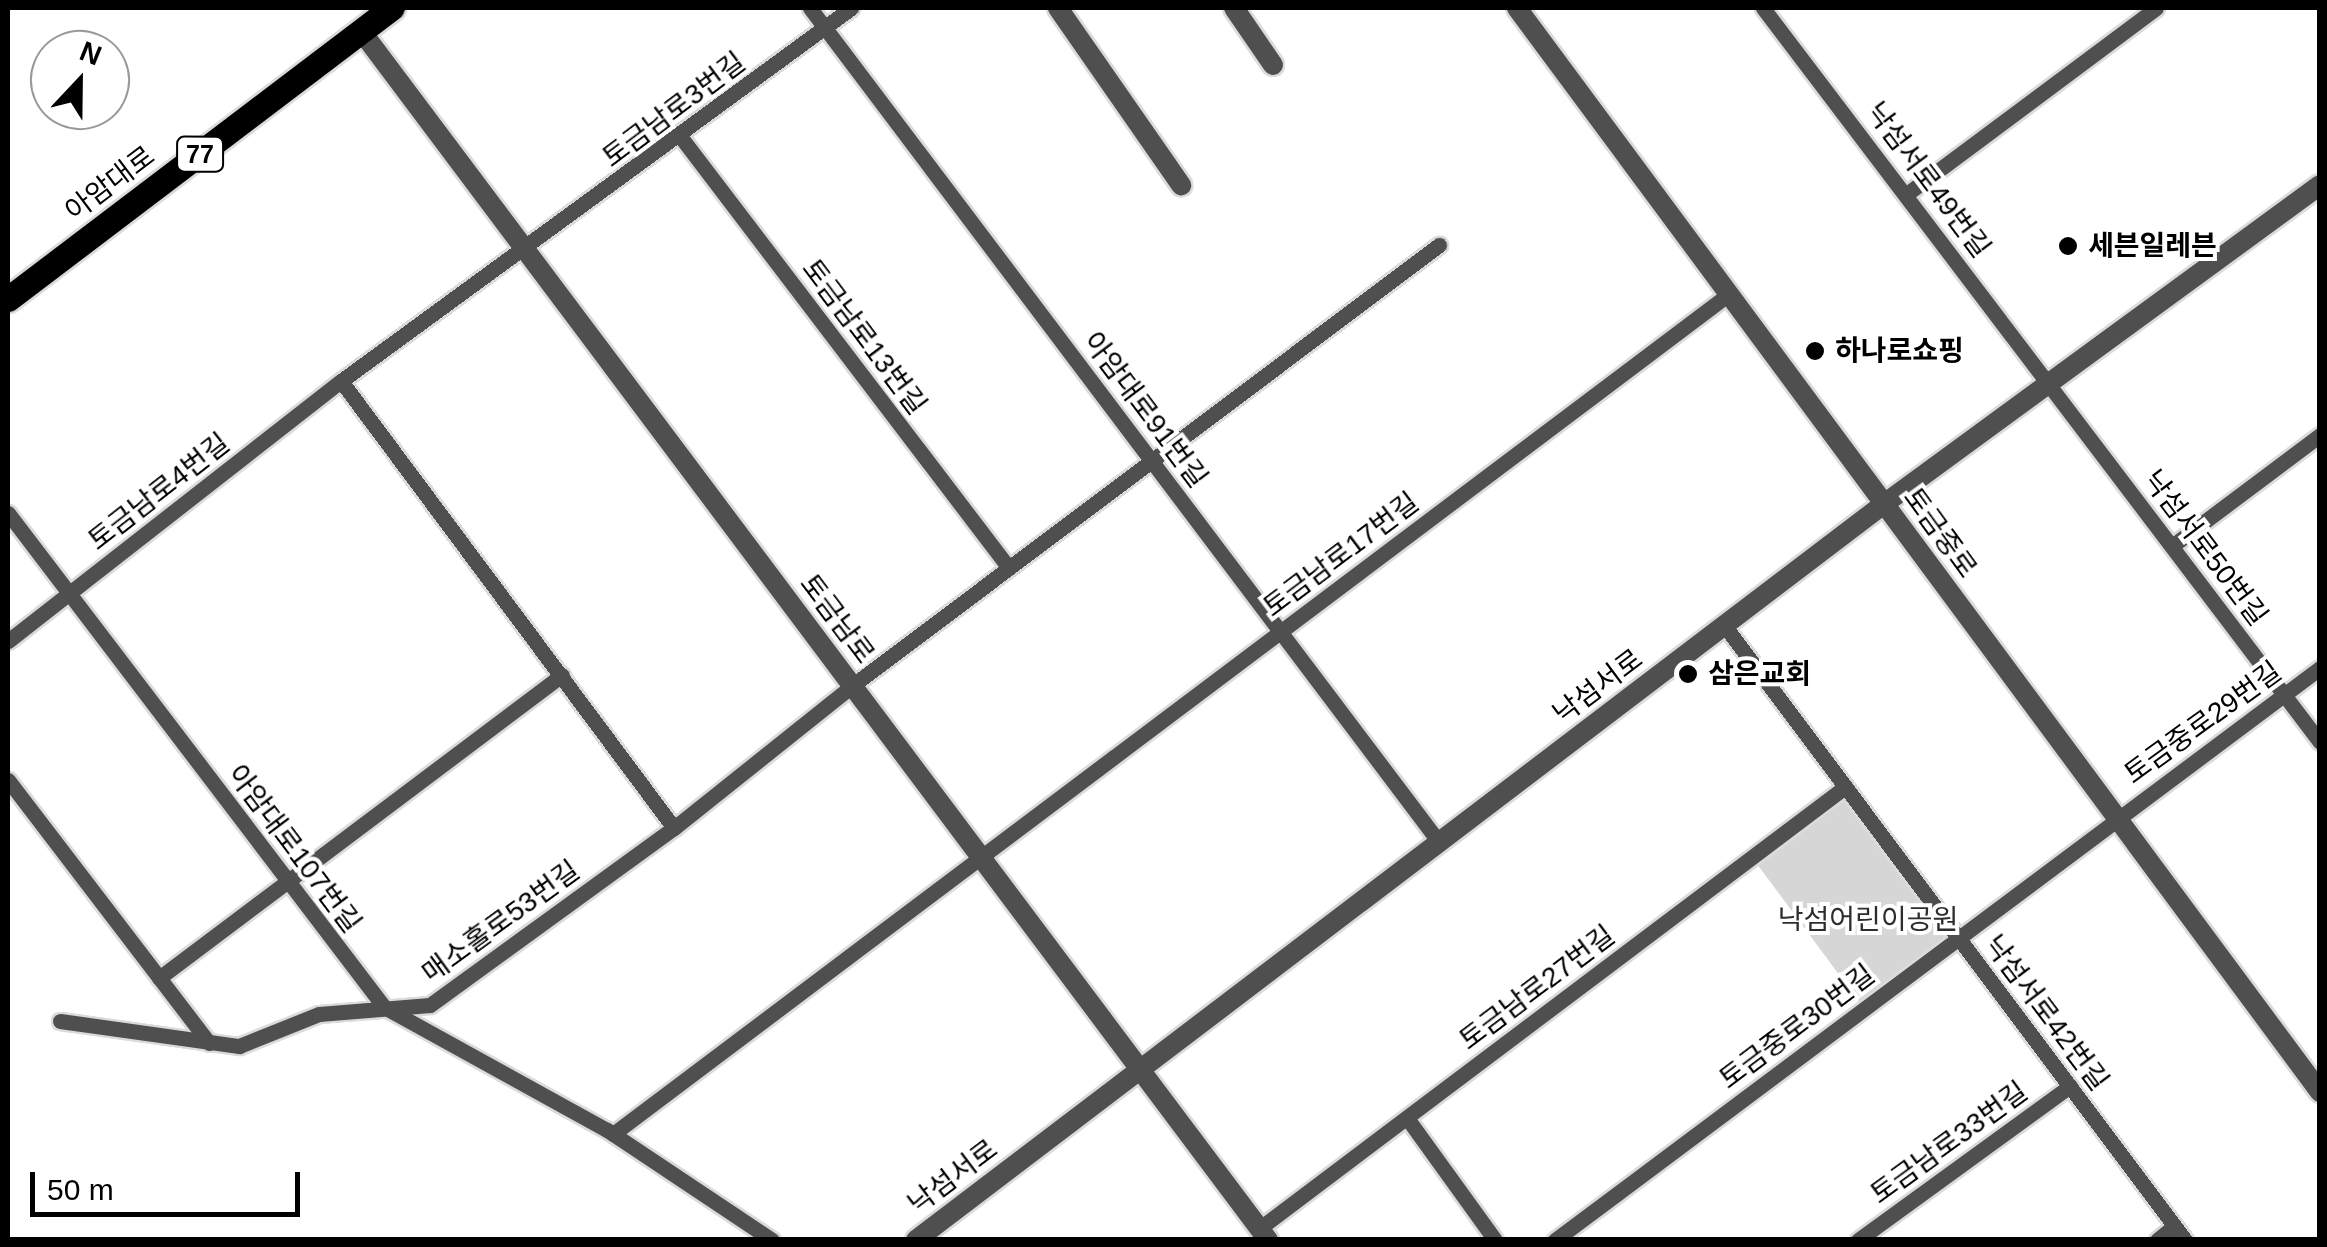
<!DOCTYPE html>
<meta charset="utf-8">
<style>
body{margin:0}
#map{position:relative;width:2327px;height:1247px;overflow:hidden;background:#fff;font-family:Arial,"Noto Sans KR",sans-serif}
div>[style]{position:absolute}
[style*='--x']{left:calc(var(--x)*1px);top:calc(var(--y)*1px);width:calc(var(--w)*1px);rotate:calc(var(--a)*1deg)}
.green>*{inset:0;background:#d6d6d6}
.roads{filter:drop-shadow(2px 0 #dbdbdb) drop-shadow(-2px 0 #dbdbdb) drop-shadow(0 2px #dbdbdb) drop-shadow(0 -2px #dbdbdb)}
.service>*{height:15px;margin:-7.5px;padding:0 7.5px;transform-origin:7.5px;border-radius:7.5px;background:#4f4f4f}
.minor>*{height:20px;margin:-10px;padding:0 10px;transform-origin:10px;border-radius:10px;background:#4f4f4f}
.tertiary>*{height:20px;margin:-10px;padding:0 10px;transform-origin:10px;border-radius:10px;background:#4f4f4f}
.primary>*{height:25px;margin:-12.5px;padding:0 12.5px;transform-origin:12.5px;border-radius:12.5px;background:#000}
.dots>*{width:28px;height:28px;translate:-50% -50%;box-sizing:border-box;border:5px solid #fff;border-radius:50%}
span{translate:-50% -50%;white-space:nowrap;text-align:center;line-height:1.15;-webkit-text-stroke:8px #fff;paint-order:stroke}
.shield-label span{padding:2px 8px;background:#fff;border:2px solid;border-radius:8px;-webkit-text-stroke-width:0}
.shield-label{font-size:25px;color:#000;font-weight:700}
.street-label{font-size:28px;color:#000}
.poi-label{font-size:28px;color:#000;font-weight:700}
.left{translate:0 -50%;text-align:left}
.park-label{font-size:28px;color:#2d2d2d}
.frame{position:absolute;inset:0;border:10px solid #000;pointer-events:none}
.north{position:absolute;left:30px;top:30px;width:100px;height:100px;box-sizing:border-box;background:#fff;border:2px solid #999;border-radius:50%;rotate:22deg;font-size:28px;font-weight:700;line-height:40px;text-align:center;color:#000}
.north::after{content:'';display:block;margin:auto;width:35px;height:45px;background:#000;clip-path:polygon(50% 0,100% 100%,50% 72%,0 100%)}
.scale{position:absolute;left:30px;top:1172px;width:270px;height:45px;box-sizing:border-box;border:5px solid #000;border-top:0;padding-left:12px;font-size:30px;line-height:35px;white-space:nowrap;color:#000;-webkit-text-stroke:8px #fff;paint-order:stroke}
</style>
<div id="map">
<div class="green">
<div style="clip-path:polygon(1843px 796px,1950px 936px,1860px 1003px,1757px 864px)"></div>
</div>
<div class="roads">
<div class="service">
<div style="--x:810;--y:8;--w:1045;--a:52.98"></div>
<div style="--x:1763;--y:8;--w:921;--a:52.81"></div>
<div style="--x:680;--y:136;--w:543;--a:52.71"></div>
<div style="--x:1908;--y:193;--w:309;--a:-36.7"></div>
<div style="--x:341;--y:381;--w:557;--a:53.32"></div>
<div style="--x:8;--y:513;--w:621;--a:52.72"></div>
<div style="--x:384;--y:1007;--w:255;--a:28.9"></div>
<div style="--x:607;--y:1130;--w:198;--a:33.7"></div>
<div style="--x:2172;--y:546;--w:185;--a:-36.9"></div>
<div style="--x:1724;--y:625;--w:769;--a:53.15"></div>
<div style="--x:8;--y:641;--w:422;--a:-38"></div>
<div style="--x:341;--y:381;--w:632;--a:-36.18"></div>
<div style="--x:8;--y:780;--w:331;--a:52.6"></div>
<div style="--x:159;--y:978;--w:504;--a:-36.94"></div>
<div style="--x:60;--y:1021;--w:181;--a:8"></div>
<div style="--x:239;--y:1046;--w:86;--a:-21.8"></div>
<div style="--x:319;--y:1014;--w:111;--a:-4.6"></div>
<div style="--x:430;--y:1005;--w:301;--a:-36"></div>
<div style="--x:674;--y:828;--w:229;--a:-38.6"></div>
<div style="--x:853;--y:685;--w:733;--a:-36.9"></div>
<div style="--x:1407;--y:1118;--w:150;--a:54.2"></div>
<div style="--x:613;--y:1134;--w:1397;--a:-36.97"></div>
<div style="--x:1260;--y:1228;--w:733;--a:-37.01"></div>
<div style="--x:1555;--y:1240;--w:955;--a:-36.79"></div>
<div style="--x:1858;--y:1240;--w:262;--a:-36"></div>
<div style="--x:2157;--y:1240;--w:22;--a:-39"></div>
</div>
<div class="minor">
<div style="--x:1058;--y:8;--w:216;--a:55.2"></div>
<div style="--x:1234;--y:8;--w:69;--a:55.6"></div>
</div>
<div class="tertiary">
<div style="--x:1517;--y:8;--w:1349;--a:53.47"></div>
<div style="--x:362;--y:32;--w:1510;--a:53.13"></div>
<div style="--x:916;--y:1240;--w:1216;--a:-37.25"></div>
<div style="--x:1884;--y:504;--w:540;--a:-36.19"></div>
</div>
<div class="primary">
<div style="--x:8;--y:299;--w:482;--a:-37.2"></div>
</div>
</div>
<div class="dots">
<div style="left:2068px;top:246px;background:#000"></div>
<div style="left:1815px;top:351px;background:#000"></div>
<div style="left:1688px;top:674px;background:#000"></div>
</div>
<div class="shield-label">
<span style="left:200px;top:154px">77</span>
</div>
<div class="street-label">
<span style="left:674px;top:110px;rotate:-37deg">토금남로3번길</span>
<span style="left:1928px;top:180px;rotate:53deg">낙섬서로49번길</span>
<span style="left:110px;top:184px;rotate:-37deg">아암대로</span>
<span style="left:864px;top:337px;rotate:53deg">토금남로13번길</span>
<span style="left:1145px;top:410px;rotate:53deg">아암대로91번길</span>
<span style="left:159px;top:492px;rotate:-38deg">토금남로4번길</span>
<span style="left:1940px;top:533px;rotate:54deg">토금중로</span>
<span style="left:2205px;top:548px;rotate:53deg">낙섬서로50번길</span>
<span style="left:1341px;top:555px;rotate:-37deg">토금남로17번길</span>
<span style="left:837px;top:619px;rotate:53deg">토금남로</span>
<span style="left:1598px;top:687px;rotate:-37deg">낙섬서로</span>
<span style="left:2203px;top:723px;rotate:-36deg">토금중로29번길</span>
<span style="left:294px;top:849px;rotate:53deg">아암대로107번길</span>
<span style="left:501px;top:922px;rotate:-36deg">매소홀로53번길</span>
<span style="left:1537px;top:988px;rotate:-37deg">토금남로27번길</span>
<span style="left:2046px;top:1013px;rotate:53deg">낙섬서로42번길</span>
<span style="left:1797px;top:1027px;rotate:-37deg">토금중로30번길</span>
<span style="left:1949px;top:1143px;rotate:-36deg">토금남로33번길</span>
<span style="left:953px;top:1177px;rotate:-37deg">낙섬서로</span>
</div>
<div class="poi-label">
<span class="left" style="left:2088px;top:246px">세븐일레븐</span>
<span class="left" style="left:1835px;top:351px">하나로쇼핑</span>
<span class="left" style="left:1708px;top:674px">삼은교회</span>
</div>
<div class="park-label">
<span style="left:1868px;top:920px">낙섬어린이공원</span>
</div>
<div class="frame"></div>
<div class="north">N</div>
<div class="scale">50 m</div>
</div>
